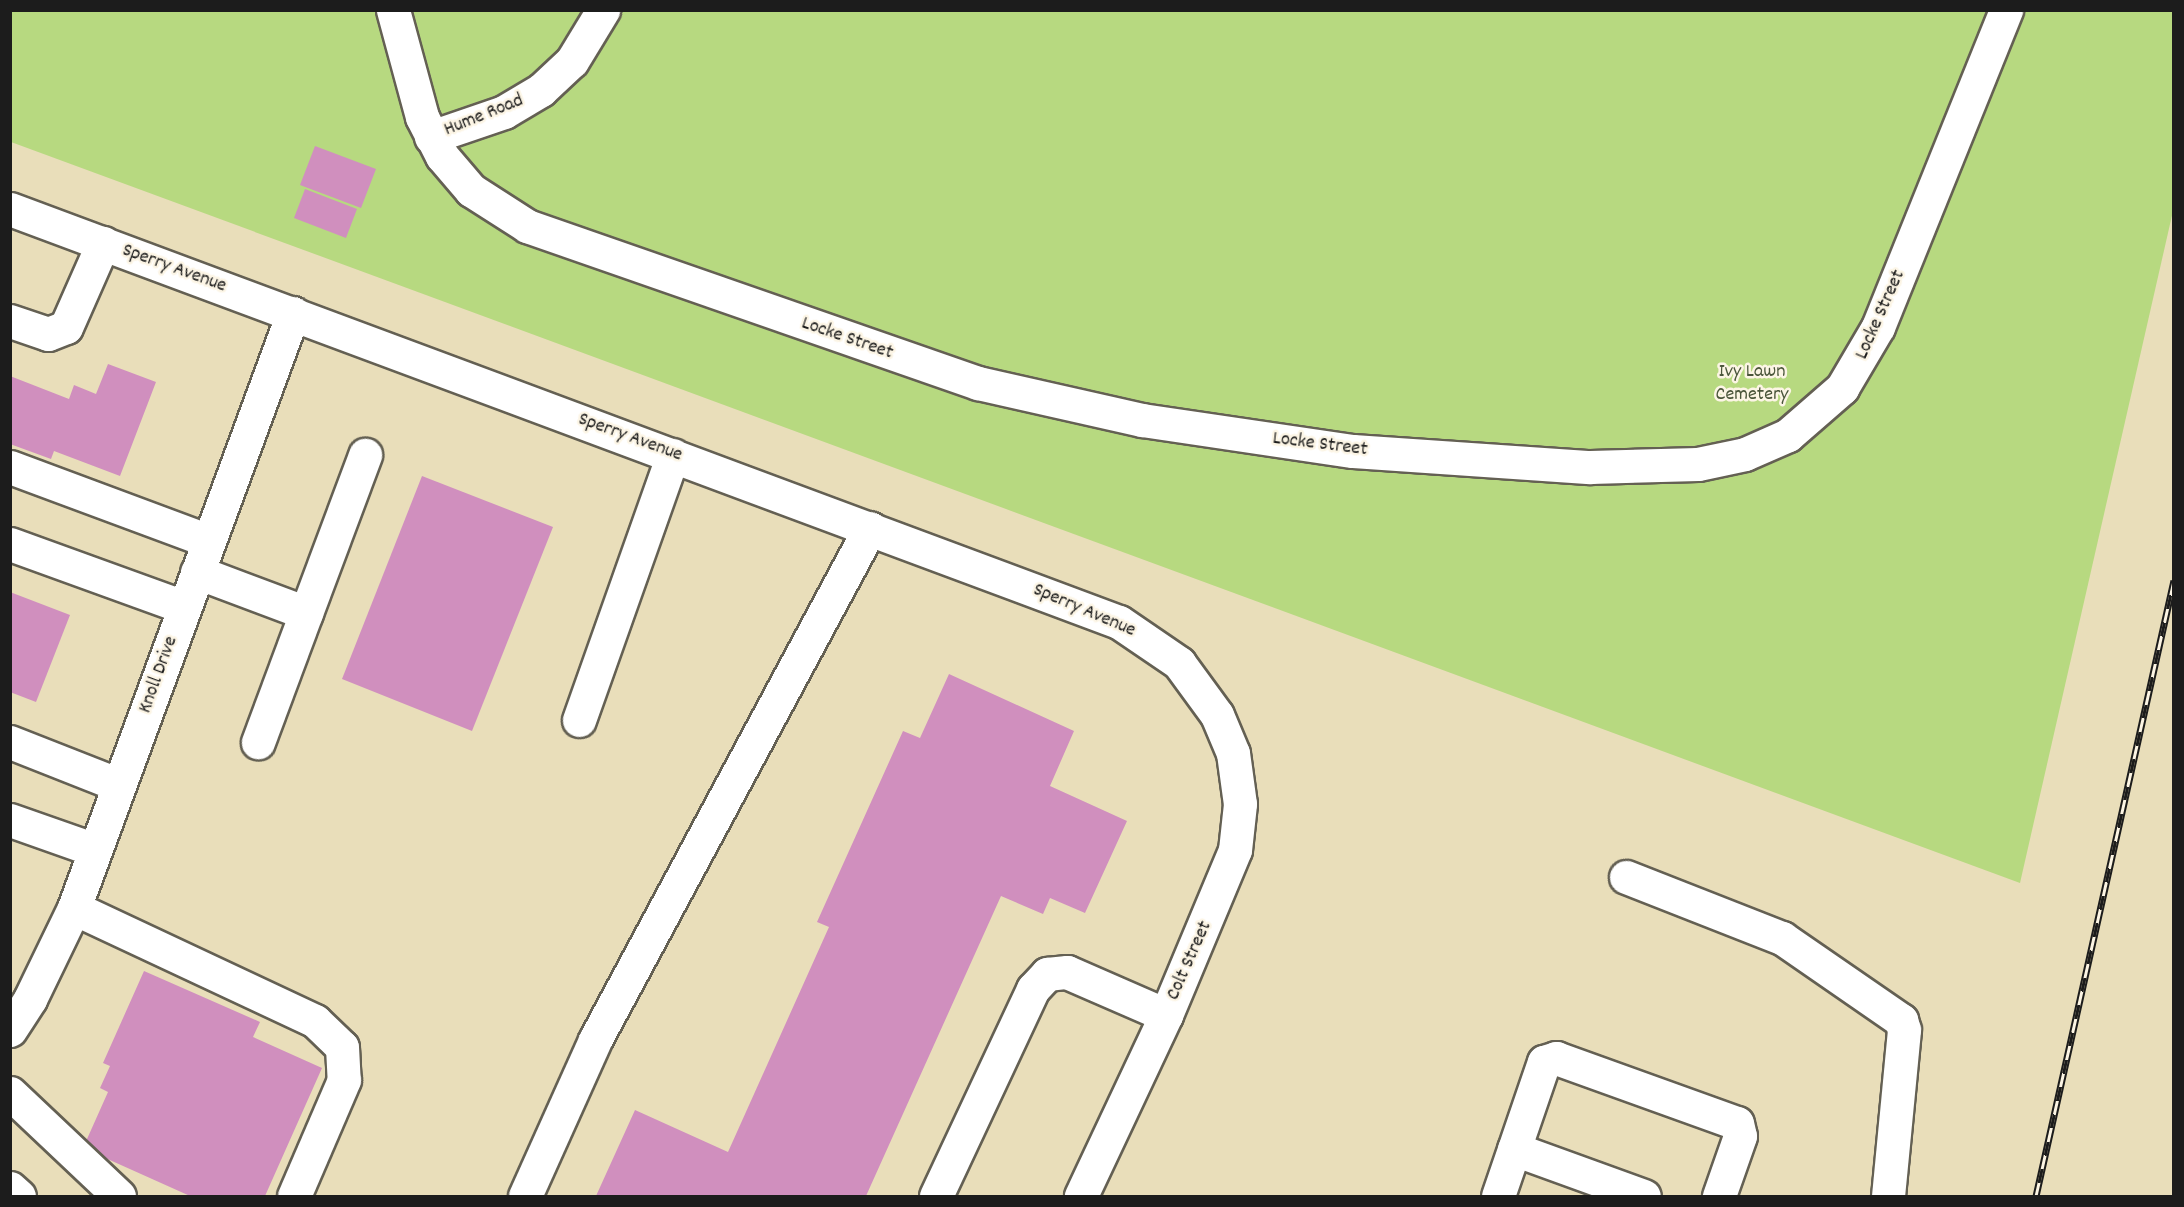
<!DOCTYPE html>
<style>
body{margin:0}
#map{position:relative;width:2184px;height:1207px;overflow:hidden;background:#e9deba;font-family:Dekko,sans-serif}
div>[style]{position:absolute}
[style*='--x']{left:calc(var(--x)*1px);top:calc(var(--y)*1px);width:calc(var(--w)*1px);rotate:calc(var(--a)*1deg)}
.green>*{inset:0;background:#b7d980}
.building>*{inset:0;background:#d08fbe}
.roads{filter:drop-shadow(2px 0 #646053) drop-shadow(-2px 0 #646053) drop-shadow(0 2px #646053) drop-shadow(0 -2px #646053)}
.minor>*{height:33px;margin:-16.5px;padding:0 16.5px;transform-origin:16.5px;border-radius:16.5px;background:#fff}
.rail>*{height:7px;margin-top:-3.5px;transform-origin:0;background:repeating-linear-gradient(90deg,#fcf5e5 0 14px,#1c1c1c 0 28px);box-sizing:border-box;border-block:2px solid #1c1c1c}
span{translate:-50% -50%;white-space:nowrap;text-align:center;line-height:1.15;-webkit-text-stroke:5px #fcf5e5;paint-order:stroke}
.street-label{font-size:20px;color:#1c1c1c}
.park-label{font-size:20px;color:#4a553a}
.frame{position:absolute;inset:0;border:12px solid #1c1c1c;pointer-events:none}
</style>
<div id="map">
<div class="green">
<div style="clip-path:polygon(10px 11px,2173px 11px,2173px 211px,2020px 883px,11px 142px)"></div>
</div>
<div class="building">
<div style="clip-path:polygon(315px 146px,376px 169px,361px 208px,300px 185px)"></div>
<div style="clip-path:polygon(305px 189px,357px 209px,346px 238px,294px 218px)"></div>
<div style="clip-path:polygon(108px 364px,156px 382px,120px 476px,54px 451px,51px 459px,10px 444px,10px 376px,69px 399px,74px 385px,96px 394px)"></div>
<div style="clip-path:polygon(422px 476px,553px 527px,472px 731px,342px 679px)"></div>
<div style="clip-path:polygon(10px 592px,70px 615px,36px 702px,10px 692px)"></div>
<div style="clip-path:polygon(949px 674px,1074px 731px,1050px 786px,1127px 821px,1085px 913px,1050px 898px,1043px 914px,1001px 896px,866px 1196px,596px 1196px,635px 1110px,728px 1152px,829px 927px,817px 922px,903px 731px,920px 738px)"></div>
<div style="clip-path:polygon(144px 971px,260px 1022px,253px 1037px,322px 1068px,265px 1196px,190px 1196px,83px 1148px,108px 1092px,100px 1088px,110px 1066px,103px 1063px)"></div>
</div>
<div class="roads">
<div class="minor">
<div style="--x:393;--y:10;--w:111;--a:74.8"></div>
<div style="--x:422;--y:117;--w:44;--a:62.9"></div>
<div style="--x:442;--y:156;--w:45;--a:49.5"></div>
<div style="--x:471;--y:190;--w:67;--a:32.7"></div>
<div style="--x:527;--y:226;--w:478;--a:19.2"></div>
<div style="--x:978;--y:383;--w:168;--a:12.7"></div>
<div style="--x:1142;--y:420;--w:213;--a:8.4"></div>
<div style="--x:1353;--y:451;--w:238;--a:3.9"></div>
<div style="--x:1590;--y:467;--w:108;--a:-1.6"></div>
<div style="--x:1698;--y:464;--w:48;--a:-12"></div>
<div style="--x:1745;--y:454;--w:47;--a:-23.8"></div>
<div style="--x:1788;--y:435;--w:72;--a:-41"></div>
<div style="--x:1842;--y:388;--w:71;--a:-59.5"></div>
<div style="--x:1878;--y:327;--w:342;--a:-68"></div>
<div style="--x:431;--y:137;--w:77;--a:-18.9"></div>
<div style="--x:504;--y:112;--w:43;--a:-30.7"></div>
<div style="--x:541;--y:90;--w:42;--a:-43.1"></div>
<div style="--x:572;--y:61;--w:60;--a:-58.7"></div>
<div style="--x:10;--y:209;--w:1183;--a:20.43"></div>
<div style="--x:1119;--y:622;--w:73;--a:34.3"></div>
<div style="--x:1179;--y:663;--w:64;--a:53.8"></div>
<div style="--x:1217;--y:715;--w:41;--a:67.2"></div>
<div style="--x:1233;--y:753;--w:51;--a:82.2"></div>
<div style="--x:1240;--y:804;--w:46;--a:96.2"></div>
<div style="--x:1235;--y:850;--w:179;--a:112.7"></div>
<div style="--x:1166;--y:1015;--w:200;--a:115.2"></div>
<div style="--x:10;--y:321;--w:40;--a:18.9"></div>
<div style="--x:48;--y:334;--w:19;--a:-21"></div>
<div style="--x:66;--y:327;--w:92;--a:-66.2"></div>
<div style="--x:10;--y:467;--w:212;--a:20.4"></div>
<div style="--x:10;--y:544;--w:185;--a:19.9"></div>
<div style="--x:197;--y:572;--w:116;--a:20.6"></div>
<div style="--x:306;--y:613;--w:138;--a:110.4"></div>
<div style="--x:306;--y:613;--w:169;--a:-69.5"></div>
<div style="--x:579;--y:720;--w:281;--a:-70.5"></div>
<div style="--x:10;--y:742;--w:117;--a:21.5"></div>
<div style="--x:10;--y:820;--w:90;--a:19.4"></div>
<div style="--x:1626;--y:877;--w:168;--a:21.4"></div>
<div style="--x:1782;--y:938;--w:145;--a:34.6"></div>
<div style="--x:1901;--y:1020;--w:10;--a:73"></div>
<div style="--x:1904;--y:1030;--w:167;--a:95.5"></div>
<div style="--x:74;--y:908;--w:266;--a:25.1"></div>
<div style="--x:315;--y:1021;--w:37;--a:44"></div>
<div style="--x:342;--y:1047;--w:33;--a:87"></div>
<div style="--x:344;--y:1080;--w:126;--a:113.3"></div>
<div style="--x:10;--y:1030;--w:37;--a:-57"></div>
<div style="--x:30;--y:999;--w:101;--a:-64.2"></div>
<div style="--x:74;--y:908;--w:634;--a:-69.79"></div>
<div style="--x:10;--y:1093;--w:150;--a:43.4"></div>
<div style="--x:1514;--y:1149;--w:138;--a:19.9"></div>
<div style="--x:10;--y:1188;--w:12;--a:42"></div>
<div style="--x:525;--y:1196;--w:171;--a:-65.8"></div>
<div style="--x:595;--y:1040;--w:581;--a:-61.76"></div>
<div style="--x:936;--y:1196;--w:229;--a:-64.9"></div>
<div style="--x:1033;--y:989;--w:21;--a:-47"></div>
<div style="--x:1047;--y:974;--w:20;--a:-6"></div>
<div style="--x:1067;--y:972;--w:108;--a:23.5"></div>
<div style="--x:1498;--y:1196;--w:142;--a:-71.1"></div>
<div style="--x:1544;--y:1062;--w:13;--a:-18"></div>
<div style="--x:1556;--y:1058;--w:192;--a:19.8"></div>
<div style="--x:1737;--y:1123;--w:13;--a:77"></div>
<div style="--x:1740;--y:1136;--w:64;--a:109.3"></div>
</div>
</div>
<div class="rail">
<div style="--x:2036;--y:1196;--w:631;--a:-77.37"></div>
</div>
<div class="street-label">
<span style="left:484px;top:116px;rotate:-22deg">Hume Road</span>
<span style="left:174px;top:269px;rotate:20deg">Sperry Avenue</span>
<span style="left:1881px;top:315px;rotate:-66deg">Locke Street</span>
<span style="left:847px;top:339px;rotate:19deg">Locke Street</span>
<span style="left:630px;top:438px;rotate:20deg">Sperry Avenue</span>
<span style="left:1320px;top:445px;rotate:7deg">Locke Street</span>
<span style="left:1084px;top:611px;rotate:23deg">Sperry Avenue</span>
<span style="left:159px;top:675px;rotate:-70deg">Knoll Drive</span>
<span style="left:1190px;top:961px;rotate:-66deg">Colt Street</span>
</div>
<div class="park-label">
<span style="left:1752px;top:384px">Ivy Lawn<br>Cemetery</span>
</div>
<div class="frame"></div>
</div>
